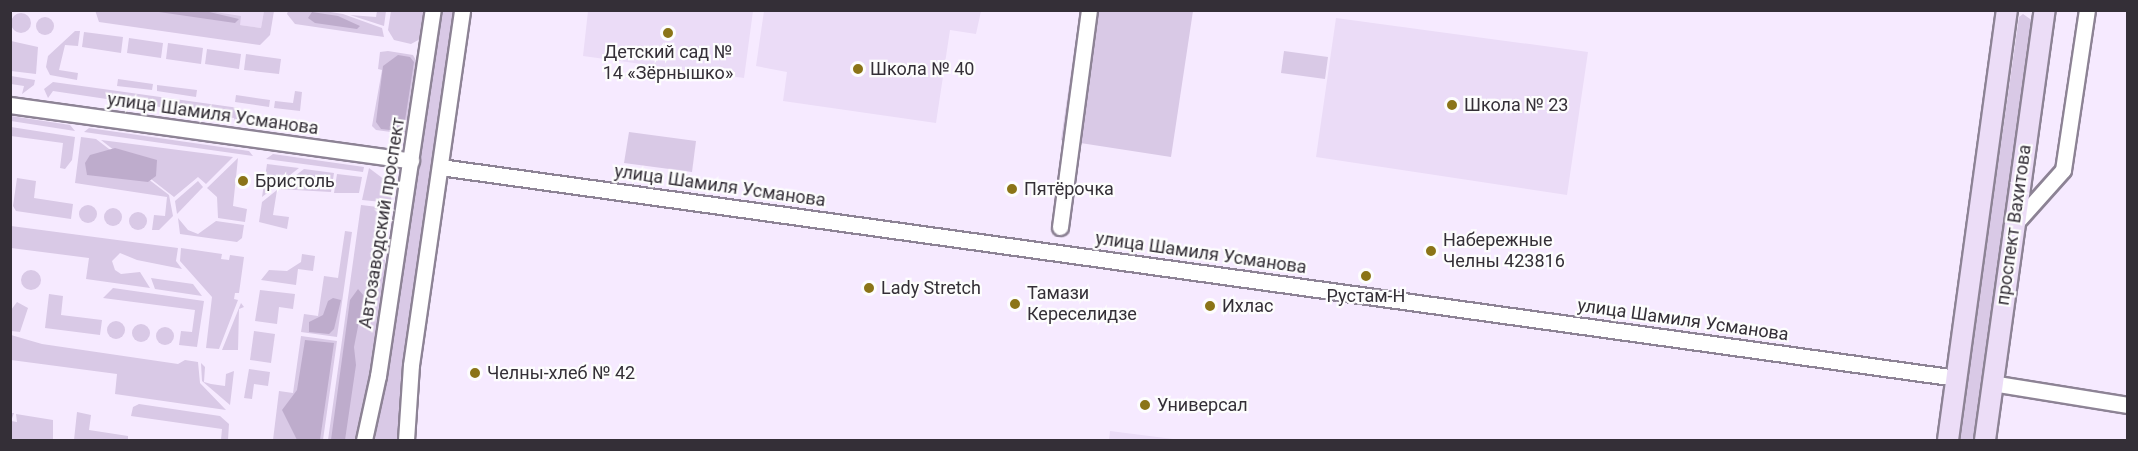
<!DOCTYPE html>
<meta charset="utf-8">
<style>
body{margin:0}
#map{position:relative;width:2138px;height:451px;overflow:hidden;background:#f6eaff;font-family:Roboto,sans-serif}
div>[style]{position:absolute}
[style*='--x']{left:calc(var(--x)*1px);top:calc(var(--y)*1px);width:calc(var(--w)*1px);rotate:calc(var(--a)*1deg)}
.built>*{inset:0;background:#ebdcf7}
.green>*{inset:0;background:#d9c9e6}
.round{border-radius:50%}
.forest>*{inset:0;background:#beaccc}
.roads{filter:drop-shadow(2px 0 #8d8395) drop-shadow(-2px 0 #8d8395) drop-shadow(0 2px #8d8395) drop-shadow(0 -2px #8d8395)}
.minor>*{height:15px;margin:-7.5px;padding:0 7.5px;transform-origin:7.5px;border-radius:7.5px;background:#fff}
.major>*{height:20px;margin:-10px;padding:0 10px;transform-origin:10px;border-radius:10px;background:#ecddf7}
.dots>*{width:16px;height:16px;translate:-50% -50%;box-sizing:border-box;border:3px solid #fdfdfd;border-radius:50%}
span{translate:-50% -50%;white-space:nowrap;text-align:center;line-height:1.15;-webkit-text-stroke:4.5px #fdfdfd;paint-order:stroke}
.poi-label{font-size:18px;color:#342f37}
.left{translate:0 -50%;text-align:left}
.street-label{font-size:18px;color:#342f37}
.frame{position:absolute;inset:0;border:12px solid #342f37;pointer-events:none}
</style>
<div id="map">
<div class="built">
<div style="clip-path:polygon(140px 11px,264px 11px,261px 28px)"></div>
<div style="clip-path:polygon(588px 11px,753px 11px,744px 78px,583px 56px)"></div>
<div style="clip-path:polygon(764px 11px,765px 10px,981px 11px,976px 34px,950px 30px,936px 123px,783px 101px,787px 72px,756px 66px)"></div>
<div style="clip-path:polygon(1336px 18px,1588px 52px,1567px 195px,1316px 157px)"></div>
<div style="clip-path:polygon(1110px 431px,1181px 440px,1109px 440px)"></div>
</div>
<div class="green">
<div style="clip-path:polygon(95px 10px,209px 11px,241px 16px,240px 25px,261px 28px,264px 11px,274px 11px,270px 35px,260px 45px,99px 22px)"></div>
<div style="clip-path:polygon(318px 10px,343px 14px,382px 28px,384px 37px,295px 24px,287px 14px,288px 11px)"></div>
<div style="clip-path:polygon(377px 11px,386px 11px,384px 26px,350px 15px,376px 17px)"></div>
<div style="clip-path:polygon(391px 11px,426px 11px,422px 38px,411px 44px,394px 40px,388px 30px)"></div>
<div style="clip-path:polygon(439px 11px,455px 11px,398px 440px,375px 440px)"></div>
<div style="clip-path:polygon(1080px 11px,1193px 11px,1171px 157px,1061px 140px)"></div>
<div class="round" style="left:11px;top:13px;width:20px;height:20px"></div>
<div style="clip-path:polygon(2023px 14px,2033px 21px,2023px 90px,2023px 132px,1977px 440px,1959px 440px,2019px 17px)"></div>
<div class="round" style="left:36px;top:17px;width:18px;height:18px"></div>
<div style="clip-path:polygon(75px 31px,80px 31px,78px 46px,65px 45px,59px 70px,78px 73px,77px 80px,50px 75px,46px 67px,48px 56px)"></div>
<div style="clip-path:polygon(84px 32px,123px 37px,121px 53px,82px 47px)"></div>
<div style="clip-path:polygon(129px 38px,163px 43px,161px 58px,127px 53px)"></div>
<div style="clip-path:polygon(11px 41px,38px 47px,36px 74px,11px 71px)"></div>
<div style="clip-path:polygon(168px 43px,203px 48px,201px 64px,166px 59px)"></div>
<div style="clip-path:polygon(207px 49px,241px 54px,239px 69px,205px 64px)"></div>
<div style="clip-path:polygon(388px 51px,413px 55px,418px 64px,406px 134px,376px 130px,372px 126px,382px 70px,378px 69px,380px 52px)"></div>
<div style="clip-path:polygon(1284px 51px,1328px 57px,1325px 79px,1281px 73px)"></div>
<div style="clip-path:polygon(246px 54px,281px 59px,279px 74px,244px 70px)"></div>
<div style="clip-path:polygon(11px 76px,35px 80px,34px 85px,22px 94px,24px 86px,11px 84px)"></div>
<div style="clip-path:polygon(118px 79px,153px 84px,152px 90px,117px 86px)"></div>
<div style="clip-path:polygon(53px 82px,239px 108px,237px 126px,234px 118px,53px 91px,48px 98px,44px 89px)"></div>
<div style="clip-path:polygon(157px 85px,197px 90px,196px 97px,157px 91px)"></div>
<div style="clip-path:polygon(295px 91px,302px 92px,300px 111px,274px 108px,275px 101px,293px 103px)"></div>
<div style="clip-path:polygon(236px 95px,270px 100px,269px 107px,235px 102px)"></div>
<div style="clip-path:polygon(11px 116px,70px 125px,75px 131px,11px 121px)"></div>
<div style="clip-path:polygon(11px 127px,75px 137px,72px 160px,65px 169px,60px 168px,63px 143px,11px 136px)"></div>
<div style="clip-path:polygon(89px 128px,249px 151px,253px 156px,84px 132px)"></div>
<div style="clip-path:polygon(629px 132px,696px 141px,692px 172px,624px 163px)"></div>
<div style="clip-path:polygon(81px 137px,96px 139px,169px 195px,173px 216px,159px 230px,152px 230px,154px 215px,165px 216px,167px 197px,75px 183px)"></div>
<div style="clip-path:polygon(101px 140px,233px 157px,206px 184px,198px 177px,174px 197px)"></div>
<div style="clip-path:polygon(273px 154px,364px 167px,363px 172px,266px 159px)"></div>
<div style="clip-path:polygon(238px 158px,233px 206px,247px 209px,245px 222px,218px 218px,217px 197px,207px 188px)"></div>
<div style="clip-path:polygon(267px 164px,299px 168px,262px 197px)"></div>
<div style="clip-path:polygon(369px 168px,389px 183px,392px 203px,362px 200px)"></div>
<div style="clip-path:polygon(304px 169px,334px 173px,331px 192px,278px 189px)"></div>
<div style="clip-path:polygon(337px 174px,362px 177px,359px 193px,334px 193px)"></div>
<div style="clip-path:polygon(17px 178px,36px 181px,34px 198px,73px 204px,71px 219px,16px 211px,13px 206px)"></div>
<div style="clip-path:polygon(198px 181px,203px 187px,177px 214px,175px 201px)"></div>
<div style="clip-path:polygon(277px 190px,273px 215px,289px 217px,287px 229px,259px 222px,262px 202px)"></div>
<div class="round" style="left:79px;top:205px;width:18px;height:18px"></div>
<div style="clip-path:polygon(361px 205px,386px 208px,377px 239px,382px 240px,380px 259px,385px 260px,383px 307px,356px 440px,328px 440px)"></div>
<div class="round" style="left:104px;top:208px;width:18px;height:18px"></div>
<div class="round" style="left:129px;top:212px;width:18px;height:18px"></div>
<div style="clip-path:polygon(178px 218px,188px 230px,198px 234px,216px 221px,244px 225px,242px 238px,237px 242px,180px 234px)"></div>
<div style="clip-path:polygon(11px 226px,178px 248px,176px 261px,182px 269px,137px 260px,120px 253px,112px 261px,115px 270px,121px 274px,140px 272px,150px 288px,86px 279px,89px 258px,11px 248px)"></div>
<div style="clip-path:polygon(345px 231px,352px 232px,337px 337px,301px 332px,304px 314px,318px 316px,324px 276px,338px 278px)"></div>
<div style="clip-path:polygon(181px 248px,222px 254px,221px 259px,229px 260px,230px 255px,244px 257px,239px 293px,235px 293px,234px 299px,238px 300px,219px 349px,206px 348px,212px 297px,180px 261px)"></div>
<div style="clip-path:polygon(302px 254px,315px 256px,313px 271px,298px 269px,296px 285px,261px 280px,269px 270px,287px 271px,301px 262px)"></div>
<div class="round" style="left:21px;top:270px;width:20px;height:20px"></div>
<div style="clip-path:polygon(151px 278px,193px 284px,202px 296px,155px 289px)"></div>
<div style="clip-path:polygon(113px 288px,204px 301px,197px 347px,179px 345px,181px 331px,192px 332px,195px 310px,103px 298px)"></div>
<div style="clip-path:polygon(260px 290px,295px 294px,293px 309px,279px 307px,277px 324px,255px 321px)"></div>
<div style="clip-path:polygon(49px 294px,63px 296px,61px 315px,102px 320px,100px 335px,45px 328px)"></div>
<div style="clip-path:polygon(17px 302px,28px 308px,20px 332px,11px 331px,11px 310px)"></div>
<div style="clip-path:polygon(241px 303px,244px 307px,239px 309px,238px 350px,222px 350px)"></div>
<div class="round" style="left:107px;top:321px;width:18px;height:18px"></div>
<div class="round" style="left:132px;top:324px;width:18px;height:18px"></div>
<div class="round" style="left:156px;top:327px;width:18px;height:18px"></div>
<div style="clip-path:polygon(254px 331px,275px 334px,271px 363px,250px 360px)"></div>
<div style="clip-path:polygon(11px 335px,42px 344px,178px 364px,185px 360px,198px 362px,200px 383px,226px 410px,115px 394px,117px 374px,11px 360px)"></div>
<div style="clip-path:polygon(301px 336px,337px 341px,323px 440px,273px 440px,279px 391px,293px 393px)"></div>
<div style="clip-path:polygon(201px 363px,205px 367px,204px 382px,211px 384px,225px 386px,226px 374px,234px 371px,230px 405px,202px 381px)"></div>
<div style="clip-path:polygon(249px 369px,270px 372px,268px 386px,254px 384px,252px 399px,244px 398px)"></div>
<div style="clip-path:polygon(139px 404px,220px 416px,229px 424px,228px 440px,221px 440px,222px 429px,131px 416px,133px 407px)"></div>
<div style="clip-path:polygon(77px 412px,91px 415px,89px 430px,128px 436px,128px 440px,74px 440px)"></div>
<div style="clip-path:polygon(10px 413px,14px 413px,11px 421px,17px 422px,16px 414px,53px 420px,53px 440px,11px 440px)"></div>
</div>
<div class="forest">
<div style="clip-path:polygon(152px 11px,205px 11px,239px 19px,235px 23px)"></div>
<div style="clip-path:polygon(312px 12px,338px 16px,360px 26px,357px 29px,315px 23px,308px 18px)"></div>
<div style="clip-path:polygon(398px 55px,410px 57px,414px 62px,404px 127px,399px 131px,381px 129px,376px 122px,383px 66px)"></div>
<div style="clip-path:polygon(115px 148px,157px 160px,156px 176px,148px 182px,87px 175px,85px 163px,90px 155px)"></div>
<div style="clip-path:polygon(358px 289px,364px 296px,354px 347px,356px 365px,345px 440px,331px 440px,350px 300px)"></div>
<div style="clip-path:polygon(333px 298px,341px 300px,334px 329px,329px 334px,309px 332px,309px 322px,323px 315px,328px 301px)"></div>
<div style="clip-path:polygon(305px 340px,334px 343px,320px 440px,297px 440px,282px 410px,297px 390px)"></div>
</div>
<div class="roads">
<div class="minor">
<div style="--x:10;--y:105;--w:405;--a:7.9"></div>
<div style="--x:440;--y:167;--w:1532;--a:7.92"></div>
<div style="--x:2013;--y:226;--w:75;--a:-48.2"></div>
<div style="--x:2063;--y:170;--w:162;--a:-81.5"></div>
<div style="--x:1060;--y:227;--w:219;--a:-82.4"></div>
<div style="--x:1992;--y:383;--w:138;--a:9.2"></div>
<div style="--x:364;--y:440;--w:66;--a:-77.7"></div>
<div style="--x:378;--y:376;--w:370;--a:-81.5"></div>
<div style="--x:406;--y:440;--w:75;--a:-86.2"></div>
<div style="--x:411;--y:365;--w:359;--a:-81.8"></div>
</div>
<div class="major">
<div style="--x:1948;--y:440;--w:434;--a:-82.2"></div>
<div style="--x:1985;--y:440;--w:434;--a:-82.1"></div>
</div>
</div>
<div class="dots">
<div style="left:668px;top:33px;background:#8b7417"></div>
<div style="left:858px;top:69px;background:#8b7417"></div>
<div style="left:1452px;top:105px;background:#8b7417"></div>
<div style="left:243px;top:181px;background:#8b7417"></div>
<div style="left:1012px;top:189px;background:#8b7417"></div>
<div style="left:1431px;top:251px;background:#8b7417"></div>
<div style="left:1366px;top:276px;background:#8b7417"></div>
<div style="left:869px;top:288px;background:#8b7417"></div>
<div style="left:1015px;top:304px;background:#8b7417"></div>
<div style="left:1210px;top:306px;background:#8b7417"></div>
<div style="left:475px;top:373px;background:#8b7417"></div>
<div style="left:1145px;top:405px;background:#8b7417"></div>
</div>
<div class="poi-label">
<span style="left:668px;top:63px">Детский сад №<br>14 «Зёрнышко»</span>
<span class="left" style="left:870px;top:69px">Школа № 40</span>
<span class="left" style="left:1464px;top:105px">Школа № 23</span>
<span class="left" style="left:255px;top:181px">Бристоль</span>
<span class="left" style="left:1024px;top:189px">Пятёрочка</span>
<span class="left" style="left:1443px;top:251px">Набережные<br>Челны 423816</span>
<span class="left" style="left:881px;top:288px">Lady Stretch</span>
<span class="left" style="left:1027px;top:304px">Тамази<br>Кереселидзе</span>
<span style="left:1366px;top:296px">Рустам-Н</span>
<span class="left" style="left:1222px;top:306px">Ихлас</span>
<span class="left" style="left:487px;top:373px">Челны-хлеб № 42</span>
<span class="left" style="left:1157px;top:405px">Универсал</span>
</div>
<div class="street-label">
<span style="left:213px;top:114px;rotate:8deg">улица Шамиля Усманова</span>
<span style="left:720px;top:186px;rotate:8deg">улица Шамиля Усманова</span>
<span style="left:382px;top:223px;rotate:-81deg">Автозаводский проспект</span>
<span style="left:2014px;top:225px;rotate:-82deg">проспект Вахитова</span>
<span style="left:1201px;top:253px;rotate:8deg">улица Шамиля Усманова</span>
<span style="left:1683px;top:320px;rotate:8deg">улица Шамиля Усманова</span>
</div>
<div class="frame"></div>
</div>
